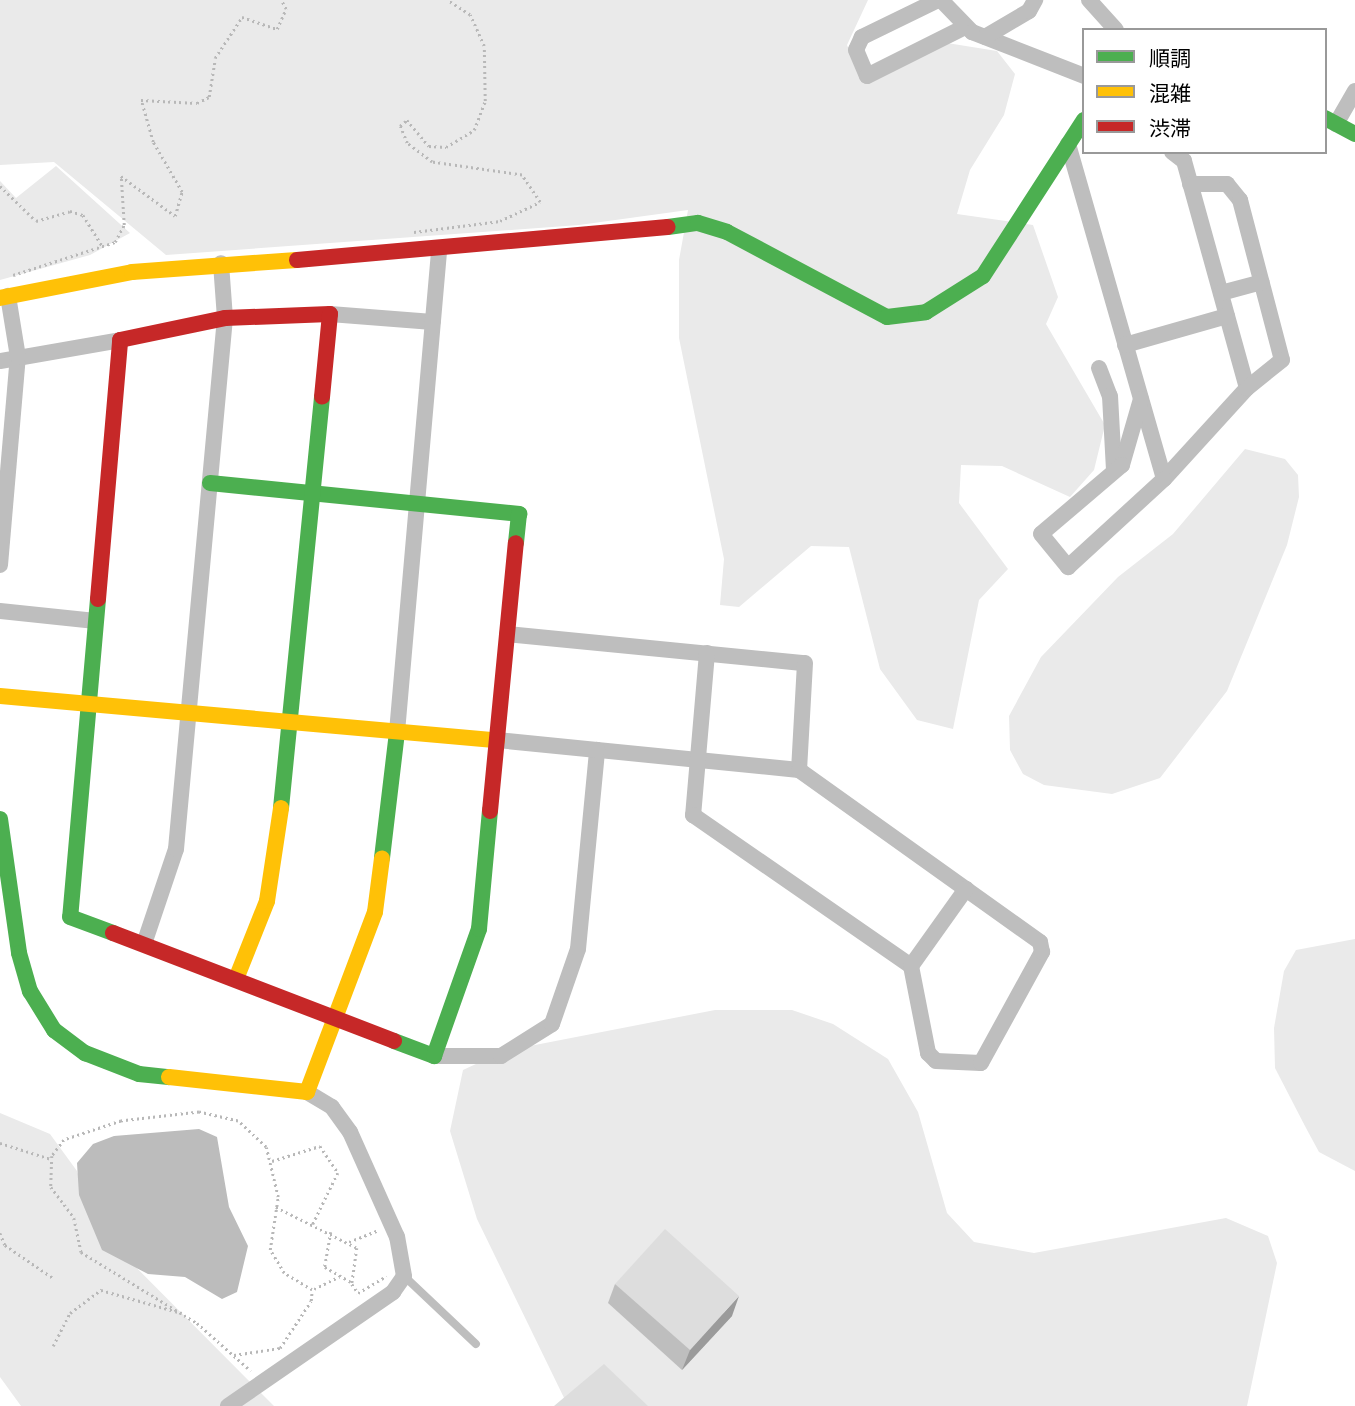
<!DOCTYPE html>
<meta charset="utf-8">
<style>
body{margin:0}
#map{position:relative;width:1355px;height:1406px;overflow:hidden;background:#fff;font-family:"IBM Plex Sans","Noto Sans JP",sans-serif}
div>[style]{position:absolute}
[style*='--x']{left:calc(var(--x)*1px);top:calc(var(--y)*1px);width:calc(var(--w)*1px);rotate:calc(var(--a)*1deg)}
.green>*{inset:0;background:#eaeaea}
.water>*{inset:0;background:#bcbcbc}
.path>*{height:2.5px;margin-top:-1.25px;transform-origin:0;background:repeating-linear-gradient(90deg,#b8b8b8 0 2px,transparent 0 5.5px)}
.lane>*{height:8px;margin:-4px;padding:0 4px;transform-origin:4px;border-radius:4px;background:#bebebe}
.street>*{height:16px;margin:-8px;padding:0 8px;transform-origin:8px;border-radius:8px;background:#bebebe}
.fast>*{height:16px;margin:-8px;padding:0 8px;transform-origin:8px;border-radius:8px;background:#4caf50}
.slow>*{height:16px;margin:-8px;padding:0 8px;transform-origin:8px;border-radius:8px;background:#ffc107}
.jam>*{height:16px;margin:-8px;padding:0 8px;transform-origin:8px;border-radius:8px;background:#c62828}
.wall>*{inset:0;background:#bebebe}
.shaded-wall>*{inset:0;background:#9b9b9b}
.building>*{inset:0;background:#ddd}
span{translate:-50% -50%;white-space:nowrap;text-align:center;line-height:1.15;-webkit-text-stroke:5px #fff;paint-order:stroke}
.legend{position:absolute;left:1082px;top:28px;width:245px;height:126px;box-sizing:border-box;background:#fff;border:2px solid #999;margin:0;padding:9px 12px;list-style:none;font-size:21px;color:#000}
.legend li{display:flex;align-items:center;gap:14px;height:35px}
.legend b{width:35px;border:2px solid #999}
</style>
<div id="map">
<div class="green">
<div style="clip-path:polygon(0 0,868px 0,847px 45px,863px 83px,947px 43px,997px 51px,1015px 74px,1004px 115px,970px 170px,957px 214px,1033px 225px,1058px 297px,1046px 324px,1105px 425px,1094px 470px,1070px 497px,1002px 466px,961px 465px,959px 503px,1008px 569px,979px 600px,953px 729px,917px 720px,880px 669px,849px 547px,811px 546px,739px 607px,720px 605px,724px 559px,679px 338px,679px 260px,688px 210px,579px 225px,166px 255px,54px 162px,0 165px)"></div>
<div style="clip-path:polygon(56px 166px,130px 233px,90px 255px,0 280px,0 181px,16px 198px)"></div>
<div style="clip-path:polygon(1245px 449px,1285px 459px,1298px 475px,1299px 497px,1287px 545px,1227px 691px,1160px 778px,1112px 794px,1044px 785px,1023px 774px,1010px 750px,1009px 716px,1041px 657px,1118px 577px,1173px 534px)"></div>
<div style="clip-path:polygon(1355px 939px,1355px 1171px,1319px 1152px,1306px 1128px,1275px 1068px,1274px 1028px,1284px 971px,1296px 950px)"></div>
<div style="clip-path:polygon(715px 1010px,792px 1010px,833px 1024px,888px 1059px,918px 1112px,947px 1213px,974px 1242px,1034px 1253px,1226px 1218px,1268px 1236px,1277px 1263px,1247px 1406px,568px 1406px,477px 1219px,450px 1131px,463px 1070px,504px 1051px)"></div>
<div style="clip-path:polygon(0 1113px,50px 1134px,77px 1171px,93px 1224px,274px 1406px,21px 1406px,0 1377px)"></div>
</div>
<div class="water">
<div style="clip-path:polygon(199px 1129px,217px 1137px,229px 1207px,248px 1246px,237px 1292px,222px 1299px,185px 1277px,148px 1274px,102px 1250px,79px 1195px,77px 1163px,93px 1144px,114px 1136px)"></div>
</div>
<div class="path">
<div style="--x:0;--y:186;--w:50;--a:44.2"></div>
<div style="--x:36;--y:221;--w:35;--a:-16"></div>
<div style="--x:70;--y:211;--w:14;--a:17"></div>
<div style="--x:83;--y:215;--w:38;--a:58"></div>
<div style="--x:414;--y:232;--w:87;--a:-7.3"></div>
<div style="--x:500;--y:221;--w:44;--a:-25.4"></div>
<div style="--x:540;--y:202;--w:32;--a:-124"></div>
<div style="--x:522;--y:175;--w:91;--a:-171.8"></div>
<div style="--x:432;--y:162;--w:31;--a:-143"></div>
<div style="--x:407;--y:143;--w:18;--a:-112"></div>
<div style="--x:400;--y:126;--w:9;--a:-41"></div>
<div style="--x:407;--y:120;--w:34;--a:50"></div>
<div style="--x:429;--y:146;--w:17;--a:3"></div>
<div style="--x:446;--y:147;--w:33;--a:-31"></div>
<div style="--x:474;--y:130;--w:31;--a:-69"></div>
<div style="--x:485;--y:101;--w:55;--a:-91"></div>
<div style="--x:484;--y:46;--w:34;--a:-114"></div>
<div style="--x:470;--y:15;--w:27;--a:-147"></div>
<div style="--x:13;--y:275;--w:107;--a:-17.9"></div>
<div style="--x:115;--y:242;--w:19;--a:-62"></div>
<div style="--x:124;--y:225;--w:49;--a:-93.5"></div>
<div style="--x:121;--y:176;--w:67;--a:36.5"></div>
<div style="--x:175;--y:216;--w:25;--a:-74"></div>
<div style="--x:182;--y:192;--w:58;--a:-120.1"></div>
<div style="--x:153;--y:142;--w:44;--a:-105.9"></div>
<div style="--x:141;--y:100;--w:56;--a:3.1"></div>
<div style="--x:197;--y:103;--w:13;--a:-27"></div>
<div style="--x:209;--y:97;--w:39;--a:-81"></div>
<div style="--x:215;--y:58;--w:49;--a:-56.6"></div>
<div style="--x:242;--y:17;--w:37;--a:19"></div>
<div style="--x:277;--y:29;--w:22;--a:-66"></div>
<div style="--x:286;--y:9;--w:10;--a:-119"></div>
<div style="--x:0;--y:1143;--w:53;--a:17.4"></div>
<div style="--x:272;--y:1161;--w:50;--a:-17.4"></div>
<div style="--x:320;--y:1146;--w:32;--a:56"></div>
<div style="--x:338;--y:1173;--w:57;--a:116.1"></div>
<div style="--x:276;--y:1207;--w:91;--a:26.8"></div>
<div style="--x:357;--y:1248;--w:36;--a:98"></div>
<div style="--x:352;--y:1284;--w:11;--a:56"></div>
<div style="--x:358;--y:1293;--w:33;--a:-31"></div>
<div style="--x:331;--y:1232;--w:36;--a:100"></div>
<div style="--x:325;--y:1267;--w:30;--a:30"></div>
<div style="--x:0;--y:1233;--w:13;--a:67"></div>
<div style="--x:5;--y:1245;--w:58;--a:34.5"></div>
<div style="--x:349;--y:1242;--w:32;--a:-22"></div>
<div style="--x:314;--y:1289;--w:28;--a:-26"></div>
<div style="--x:53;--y:1346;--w:37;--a:-63"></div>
<div style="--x:70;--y:1313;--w:39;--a:-37"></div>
<div style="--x:101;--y:1290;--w:84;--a:15.9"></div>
<div style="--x:234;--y:1355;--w:47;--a:-8.7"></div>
<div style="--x:280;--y:1348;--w:56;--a:-56.6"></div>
<div style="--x:311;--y:1301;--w:11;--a:-85"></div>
<div style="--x:312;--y:1290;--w:33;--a:-149"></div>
<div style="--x:284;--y:1273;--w:27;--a:-121"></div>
<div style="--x:270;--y:1250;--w:54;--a:-81.4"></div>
<div style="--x:278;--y:1197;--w:51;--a:-103.5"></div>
<div style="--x:266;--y:1147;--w:38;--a:-137"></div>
<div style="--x:238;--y:1121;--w:40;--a:-167"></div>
<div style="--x:199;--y:1112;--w:79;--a:173.4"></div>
<div style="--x:121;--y:1121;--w:60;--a:161.6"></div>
<div style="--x:64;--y:1140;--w:20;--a:127"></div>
<div style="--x:52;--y:1156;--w:31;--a:92"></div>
<div style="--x:51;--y:1187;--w:39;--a:53"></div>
<div style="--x:74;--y:1218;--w:35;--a:78"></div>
<div style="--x:81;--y:1252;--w:136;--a:31.5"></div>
<div style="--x:197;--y:1323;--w:72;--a:41.6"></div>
</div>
<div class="lane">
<div style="--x:404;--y:1276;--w:99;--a:43.4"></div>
</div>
<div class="street">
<div style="--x:938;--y:0;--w:85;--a:154"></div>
<div style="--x:862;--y:37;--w:14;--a:115"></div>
<div style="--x:856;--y:50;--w:28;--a:67"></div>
<div style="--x:867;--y:76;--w:110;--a:-26.6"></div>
<div style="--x:941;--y:0;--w:45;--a:45.9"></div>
<div style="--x:972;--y:32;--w:120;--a:21.4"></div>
<div style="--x:1089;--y:0;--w:40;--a:48"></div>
<div style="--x:985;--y:37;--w:51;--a:-30.6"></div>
<div style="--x:1029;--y:11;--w:13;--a:-61"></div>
<div style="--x:1336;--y:124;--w:38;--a:-60"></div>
<div style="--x:1068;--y:144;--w:348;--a:74"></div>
<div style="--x:1164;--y:479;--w:123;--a:-47.6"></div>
<div style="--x:1247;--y:388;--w:236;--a:-105.5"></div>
<div style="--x:1184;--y:161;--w:15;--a:-143"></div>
<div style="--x:1190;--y:184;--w:37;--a:0"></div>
<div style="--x:1227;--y:184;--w:21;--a:51"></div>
<div style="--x:1240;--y:200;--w:165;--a:75.3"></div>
<div style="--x:1282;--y:360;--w:45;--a:141.3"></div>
<div style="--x:1221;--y:293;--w:42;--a:-15"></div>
<div style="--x:330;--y:314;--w:103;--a:4.4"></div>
<div style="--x:1125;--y:345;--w:106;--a:-15.9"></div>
<div style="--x:0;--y:361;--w:122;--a:-9.9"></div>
<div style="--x:1099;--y:368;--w:30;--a:69"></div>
<div style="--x:1110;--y:396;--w:75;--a:86.9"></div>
<div style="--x:1141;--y:399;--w:69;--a:106.1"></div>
<div style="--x:1122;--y:465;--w:106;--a:139.6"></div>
<div style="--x:1041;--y:534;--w:43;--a:50.7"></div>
<div style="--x:1068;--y:567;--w:130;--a:-42.5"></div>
<div style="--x:0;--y:565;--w:209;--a:-85.1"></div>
<div style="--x:18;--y:357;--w:62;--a:-99.3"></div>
<div style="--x:0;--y:611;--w:96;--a:6"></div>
<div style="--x:507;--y:634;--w:299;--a:5.6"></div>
<div style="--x:805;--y:663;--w:107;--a:93.2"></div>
<div style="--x:799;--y:770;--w:203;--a:-174.3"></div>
<div style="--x:707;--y:653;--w:163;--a:94.9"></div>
<div style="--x:693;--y:815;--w:265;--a:34.7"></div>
<div style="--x:911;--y:966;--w:89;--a:78.9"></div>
<div style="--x:928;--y:1053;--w:11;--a:45"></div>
<div style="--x:936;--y:1061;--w:45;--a:2.5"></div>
<div style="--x:981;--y:1063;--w:127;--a:-61.2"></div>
<div style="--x:1042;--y:952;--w:10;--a:-101"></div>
<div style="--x:1040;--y:942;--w:296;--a:-144.5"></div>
<div style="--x:397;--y:732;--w:484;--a:-85"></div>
<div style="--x:144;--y:944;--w:100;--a:-71.4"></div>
<div style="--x:176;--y:849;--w:533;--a:-84.73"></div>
<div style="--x:225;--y:318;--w:55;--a:-94.2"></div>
<div style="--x:911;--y:966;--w:95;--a:-54.5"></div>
<div style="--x:434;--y:1056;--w:67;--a:0"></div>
<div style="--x:501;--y:1056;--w:60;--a:-32.1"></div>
<div style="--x:552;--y:1024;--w:79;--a:-70.9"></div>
<div style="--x:578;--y:949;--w:200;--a:-84.5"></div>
<div style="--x:597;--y:750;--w:100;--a:-174.3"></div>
<div style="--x:228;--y:1406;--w:201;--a:-34.6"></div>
<div style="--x:393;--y:1292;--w:19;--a:-55"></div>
<div style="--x:404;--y:1276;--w:40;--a:-100"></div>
<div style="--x:397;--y:1237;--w:115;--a:-114.1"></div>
<div style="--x:350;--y:1132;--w:31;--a:-126"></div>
<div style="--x:332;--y:1107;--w:29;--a:-149"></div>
</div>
<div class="fast">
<div style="--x:1325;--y:118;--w:34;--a:28"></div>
<div style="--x:668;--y:227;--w:30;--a:-8"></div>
<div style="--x:698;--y:223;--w:30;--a:17"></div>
<div style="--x:727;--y:232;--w:181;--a:28"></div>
<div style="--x:887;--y:317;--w:39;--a:-7"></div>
<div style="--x:926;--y:312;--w:67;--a:-32.3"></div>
<div style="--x:983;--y:276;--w:186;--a:-57.1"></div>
<div style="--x:210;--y:483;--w:311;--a:5.7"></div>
<div style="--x:519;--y:514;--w:29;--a:96"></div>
<div style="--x:98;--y:599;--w:319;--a:95"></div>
<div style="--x:70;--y:917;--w:46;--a:20.4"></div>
<div style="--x:281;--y:808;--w:413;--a:-84.3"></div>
<div style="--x:0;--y:819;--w:135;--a:81.9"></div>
<div style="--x:19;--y:953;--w:40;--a:74"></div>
<div style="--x:30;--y:991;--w:46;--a:58.4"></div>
<div style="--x:54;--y:1030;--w:39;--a:37"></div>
<div style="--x:85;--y:1053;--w:58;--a:21.3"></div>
<div style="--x:139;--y:1074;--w:30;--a:6"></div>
<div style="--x:382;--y:858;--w:127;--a:-83.2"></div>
<div style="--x:394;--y:1041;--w:43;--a:20.6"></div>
<div style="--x:434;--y:1056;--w:135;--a:-70.5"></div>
<div style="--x:479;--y:929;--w:119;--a:-84.7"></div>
</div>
<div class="slow">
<div style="--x:0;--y:298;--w:135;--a:-11.1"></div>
<div style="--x:132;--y:272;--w:165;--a:-4.2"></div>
<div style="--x:0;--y:696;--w:499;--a:5.1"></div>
<div style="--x:236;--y:979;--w:84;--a:-68.3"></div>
<div style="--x:267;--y:901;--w:94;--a:-81.4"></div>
<div style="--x:169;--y:1077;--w:139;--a:6.2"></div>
<div style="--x:307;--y:1092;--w:192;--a:-69.3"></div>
<div style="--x:375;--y:912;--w:54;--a:-82.6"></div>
</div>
<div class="jam">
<div style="--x:297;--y:260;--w:372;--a:-5.1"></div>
<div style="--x:98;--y:599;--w:260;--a:-85.1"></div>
<div style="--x:120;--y:340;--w:107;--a:-11.8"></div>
<div style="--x:225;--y:318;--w:105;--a:-2.2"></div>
<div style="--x:330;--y:314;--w:83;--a:95.5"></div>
<div style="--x:490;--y:811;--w:269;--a:-84.5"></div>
<div style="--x:113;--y:933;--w:301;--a:21"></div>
</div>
<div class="wall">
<div style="clip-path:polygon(615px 1284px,732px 1316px,682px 1370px,608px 1303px)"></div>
</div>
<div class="shaded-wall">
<div style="clip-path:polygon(739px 1296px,732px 1316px,682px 1370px,690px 1350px)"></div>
</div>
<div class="building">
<div style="clip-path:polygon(665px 1229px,739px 1296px,690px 1350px,615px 1284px)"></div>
<div style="clip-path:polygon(604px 1364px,648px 1406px,554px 1406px)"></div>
</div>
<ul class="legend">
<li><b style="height:9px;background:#4caf50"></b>順調</li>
<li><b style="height:9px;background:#ffc107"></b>混雑</li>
<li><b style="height:9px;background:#c62828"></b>渋滞</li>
</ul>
</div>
